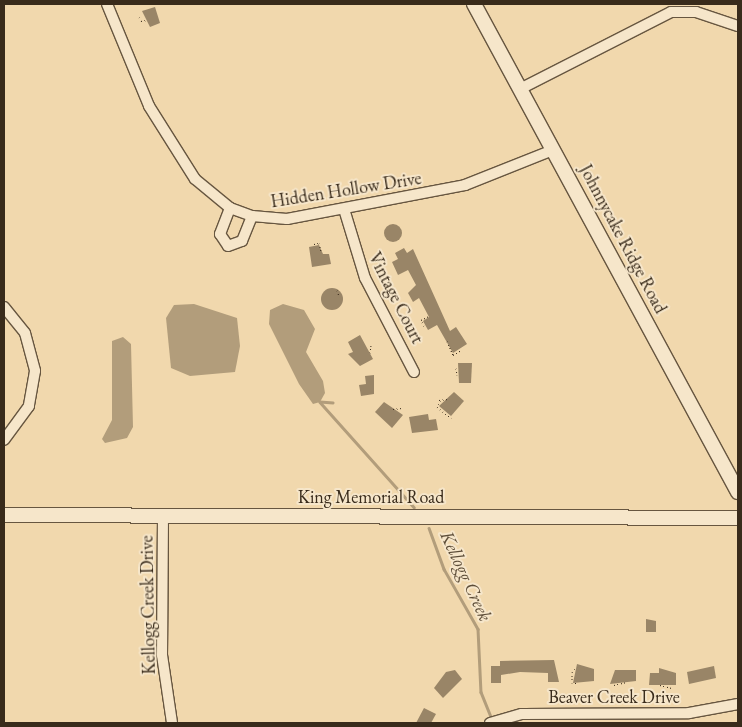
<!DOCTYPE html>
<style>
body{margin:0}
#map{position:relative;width:742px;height:727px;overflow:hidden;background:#f1d8ad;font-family:"EB Garamond",serif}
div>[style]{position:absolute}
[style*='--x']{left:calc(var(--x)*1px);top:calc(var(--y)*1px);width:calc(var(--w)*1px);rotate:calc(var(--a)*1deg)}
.water>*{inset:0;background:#b29d7b}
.stream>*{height:2.5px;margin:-1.25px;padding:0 1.25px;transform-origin:1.25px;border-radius:1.25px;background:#b29d7b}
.building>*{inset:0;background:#998567}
.round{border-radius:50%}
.path>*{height:1px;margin-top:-0.5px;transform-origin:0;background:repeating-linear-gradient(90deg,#392b1b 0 1px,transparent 0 3.5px)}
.roads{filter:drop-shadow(1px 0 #675640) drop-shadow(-1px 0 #675640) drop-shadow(0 1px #675640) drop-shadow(0 -1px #675640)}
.street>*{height:10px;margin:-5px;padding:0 5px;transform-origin:5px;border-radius:5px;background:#f6e6ca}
.secondary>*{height:14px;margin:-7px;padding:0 7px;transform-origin:7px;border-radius:7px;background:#f6e6ca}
span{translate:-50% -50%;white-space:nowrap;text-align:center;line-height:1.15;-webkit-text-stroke:4px #f6e6ca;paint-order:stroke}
.street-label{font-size:18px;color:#392b1b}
.water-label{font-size:19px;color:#5d4d38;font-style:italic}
.frame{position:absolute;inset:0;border:5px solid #392b1b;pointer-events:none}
</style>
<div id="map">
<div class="water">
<div style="clip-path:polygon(194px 304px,237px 318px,240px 346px,235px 372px,190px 376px,171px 368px,166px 318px,174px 305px)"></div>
<div style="clip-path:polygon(283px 304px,304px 310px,315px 329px,306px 352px,323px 381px,325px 393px,320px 402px,313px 404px,299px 384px,269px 324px,270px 310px)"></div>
<div style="clip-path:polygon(123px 337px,131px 344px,133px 427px,127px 438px,105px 443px,102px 439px,112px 420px,112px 341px)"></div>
</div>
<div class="stream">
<div style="--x:333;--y:403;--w:13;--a:-176"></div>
<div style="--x:320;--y:402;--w:141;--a:48.2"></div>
<div style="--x:429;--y:528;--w:44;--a:69.9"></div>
<div style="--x:444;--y:569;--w:69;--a:60.5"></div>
<div style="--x:478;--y:629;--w:63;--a:87.3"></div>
<div style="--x:481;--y:692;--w:29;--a:68"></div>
</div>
<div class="building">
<div style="clip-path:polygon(155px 7px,160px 23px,150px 27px,142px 11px)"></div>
<div class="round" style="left:384px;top:224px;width:18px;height:18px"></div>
<div style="clip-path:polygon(319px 245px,323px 254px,329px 254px,331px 264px,312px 267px,309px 247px)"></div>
<div style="clip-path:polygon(404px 248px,407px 253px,413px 249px,450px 331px,456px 327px,467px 344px,453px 353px,437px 325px,428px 330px,423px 321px,429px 317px,419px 298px,413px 302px,408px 293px,416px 285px,408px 270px,398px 275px,392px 262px,398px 259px,395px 253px)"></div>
<div class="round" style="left:321px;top:288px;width:22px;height:22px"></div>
<div style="clip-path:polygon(360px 335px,373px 359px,360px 366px,348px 354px,353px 352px,348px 342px)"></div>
<div style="clip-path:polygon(458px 363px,472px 363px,471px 383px,459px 383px)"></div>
<div style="clip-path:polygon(374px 375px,374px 394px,361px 396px,359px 385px,366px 384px,365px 376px)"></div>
<div style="clip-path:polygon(454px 392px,464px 401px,451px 416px,439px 406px)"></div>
<div style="clip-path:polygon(384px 402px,403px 415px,392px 428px,375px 412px)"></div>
<div style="clip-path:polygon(428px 414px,429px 420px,436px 419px,438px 430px,412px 433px,409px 417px)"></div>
<div style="clip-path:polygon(646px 619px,656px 621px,656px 632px,646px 632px)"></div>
<div style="clip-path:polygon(554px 660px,559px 682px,548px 682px,548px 673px,520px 672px,501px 675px,501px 683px,491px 683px,491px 666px,500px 666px,500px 661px)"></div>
<div style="clip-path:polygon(577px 664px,594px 669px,594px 681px,573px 683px)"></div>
<div style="clip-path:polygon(714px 666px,716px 678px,689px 684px,687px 672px)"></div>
<div style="clip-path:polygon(659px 668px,676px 673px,676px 685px,649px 685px,650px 673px,659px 673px)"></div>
<div style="clip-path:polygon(455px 670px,462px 679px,443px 698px,434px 688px,446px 672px)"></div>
<div style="clip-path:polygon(615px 670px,636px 670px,636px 681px,610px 684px)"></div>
<div style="clip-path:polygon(424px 708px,436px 714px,431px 723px,416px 723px)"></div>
</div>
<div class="path">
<div style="--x:139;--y:17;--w:4;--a:63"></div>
<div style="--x:141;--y:21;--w:6;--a:-9"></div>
<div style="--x:314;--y:244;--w:5;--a:-11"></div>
<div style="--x:319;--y:243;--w:8;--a:76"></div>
<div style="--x:337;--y:290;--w:6;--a:72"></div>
<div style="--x:424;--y:326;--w:7;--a:-117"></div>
<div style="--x:421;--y:320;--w:9;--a:-27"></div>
<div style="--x:447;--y:341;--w:15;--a:67"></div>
<div style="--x:453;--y:355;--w:9;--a:-32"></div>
<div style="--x:370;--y:353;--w:8;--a:-83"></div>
<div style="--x:456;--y:368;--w:7;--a:82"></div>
<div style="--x:439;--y:400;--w:9;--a:-6"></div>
<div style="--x:441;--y:401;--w:7;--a:124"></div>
<div style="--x:437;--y:407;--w:18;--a:38"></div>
<div style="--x:393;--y:409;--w:9;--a:-6"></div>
<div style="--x:576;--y:683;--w:4;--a:180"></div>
<div style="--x:572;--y:683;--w:11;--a:-90"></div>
<div style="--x:572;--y:672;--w:7;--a:-45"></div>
<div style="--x:614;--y:685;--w:13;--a:-13"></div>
<div style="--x:660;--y:685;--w:12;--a:14"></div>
</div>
<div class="roads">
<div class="street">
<div style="--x:107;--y:4;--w:110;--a:67.6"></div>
<div style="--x:149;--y:106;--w:86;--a:57.8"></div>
<div style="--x:195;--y:179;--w:45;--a:39.6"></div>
<div style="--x:230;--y:208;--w:23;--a:20"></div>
<div style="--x:252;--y:216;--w:35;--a:5"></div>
<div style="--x:287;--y:219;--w:181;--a:-10.8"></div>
<div style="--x:465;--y:185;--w:95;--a:-21.7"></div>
<div style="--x:520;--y:89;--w:169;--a:-27"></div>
<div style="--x:671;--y:12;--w:25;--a:0"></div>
<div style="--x:696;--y:12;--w:44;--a:18.4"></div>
<div style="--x:230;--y:208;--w:28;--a:111"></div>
<div style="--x:220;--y:234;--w:14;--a:56"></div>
<div style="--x:228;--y:246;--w:15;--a:-20"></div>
<div style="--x:242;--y:241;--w:27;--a:-68"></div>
<div style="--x:344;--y:209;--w:72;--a:73.1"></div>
<div style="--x:365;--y:278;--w:106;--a:62.5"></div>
<div style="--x:4;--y:307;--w:33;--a:51"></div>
<div style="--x:25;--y:333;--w:39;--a:75"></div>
<div style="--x:35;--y:371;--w:36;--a:100"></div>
<div style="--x:29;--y:406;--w:42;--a:126.3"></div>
<div style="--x:163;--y:515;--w:140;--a:90.4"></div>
<div style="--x:162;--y:655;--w:69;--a:81.6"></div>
<div style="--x:490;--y:723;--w:33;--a:-16"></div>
<div style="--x:522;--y:714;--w:167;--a:-0.3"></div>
<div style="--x:689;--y:713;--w:50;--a:-10.4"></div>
</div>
<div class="secondary">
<div style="--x:474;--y:4;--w:555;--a:61.59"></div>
<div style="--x:4;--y:515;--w:734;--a:0.23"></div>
</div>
</div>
<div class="street-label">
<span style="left:346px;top:190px;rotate:-9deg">Hidden Hollow Drive</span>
<span style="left:623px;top:239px;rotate:62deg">Johnnycake Ridge Road</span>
<span style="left:396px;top:298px;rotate:63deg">Vintage Court</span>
<span style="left:371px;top:497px">King Memorial Road</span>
<span style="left:148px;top:605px;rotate:-91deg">Kellogg Creek Drive</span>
<span style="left:614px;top:697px">Beaver Creek Drive</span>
</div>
<div class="water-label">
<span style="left:466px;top:576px;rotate:65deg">Kellogg Creek</span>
</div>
<div class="frame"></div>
</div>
